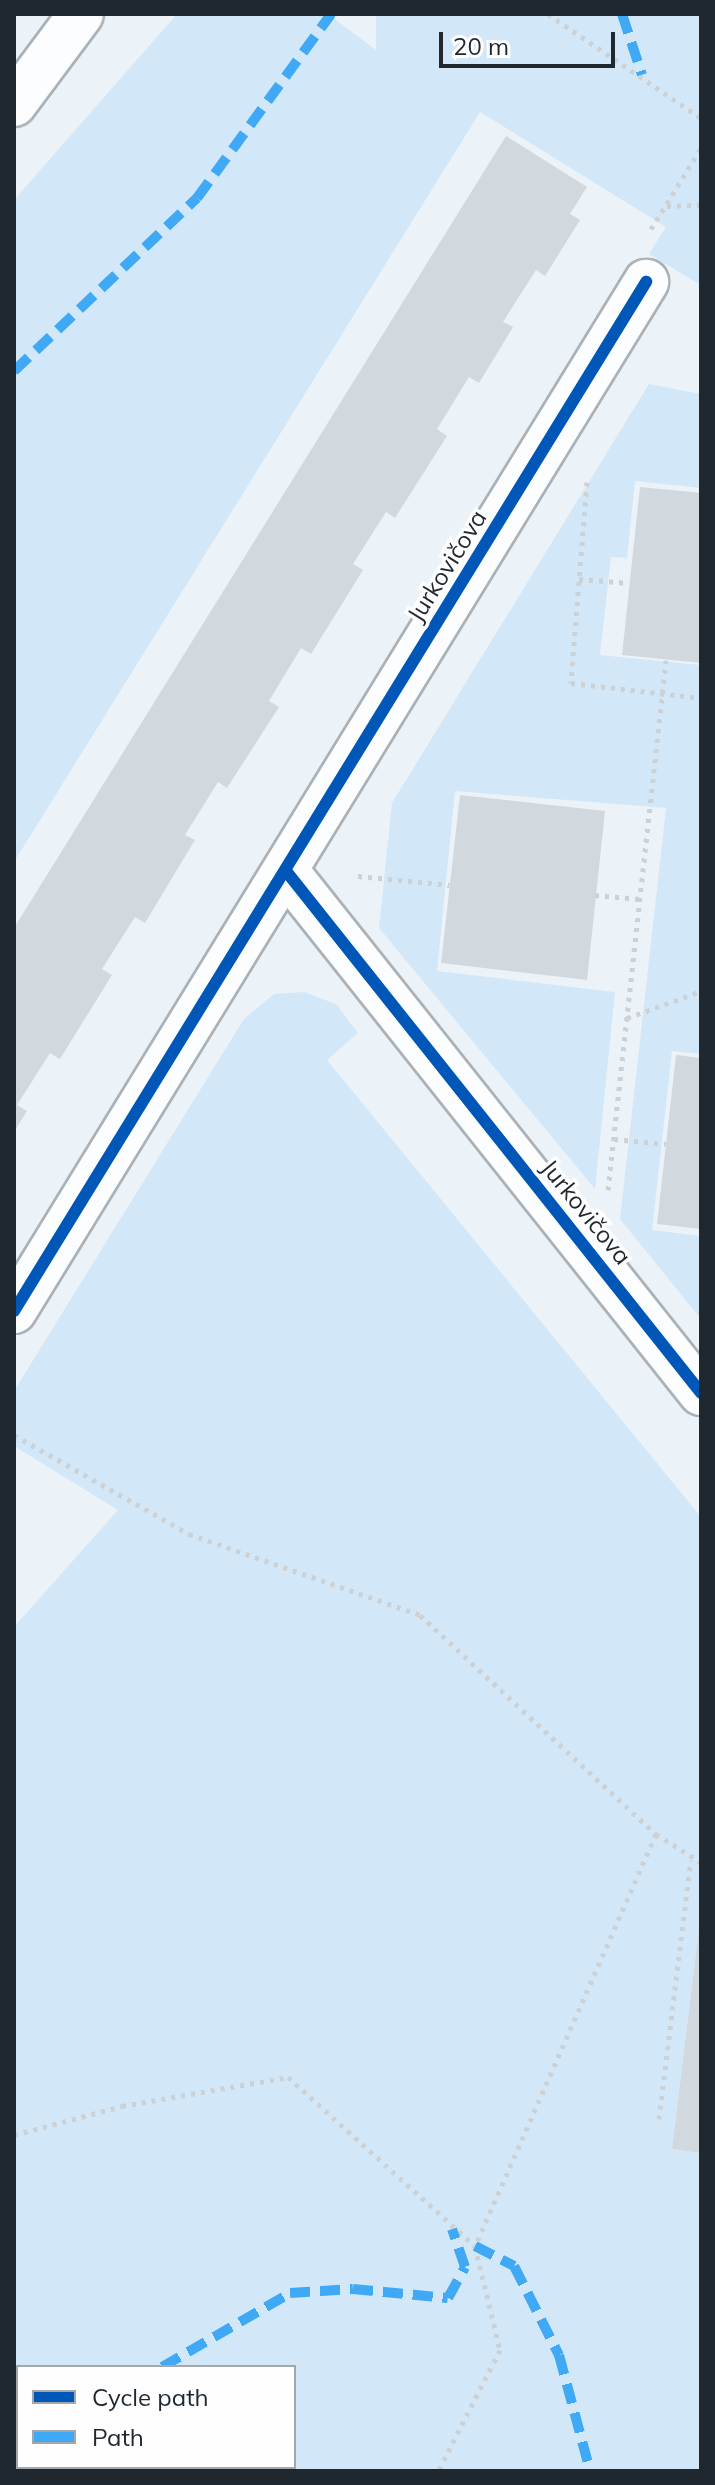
<!DOCTYPE html>
<meta charset="utf-8">
<style>
body{margin:0}
#map{position:relative;width:715px;height:2485px;overflow:hidden;background:#ebf2f8;font-family:Mulish,sans-serif}
div>[style]{position:absolute}
[style*='--x']{left:calc(var(--x)*1px);top:calc(var(--y)*1px);width:calc(var(--w)*1px);rotate:calc(var(--a)*1deg)}
.green>*{inset:0;background:#d2e8f9}
.building>*{inset:0;background:#d1d9df}
.path>*{height:5px;margin-top:-2.5px;transform-origin:0;background:repeating-linear-gradient(90deg,#ced1d4 0 4px,transparent 0 10px)}
.roads{filter:drop-shadow(2px 0 #aab2b8) drop-shadow(-2px 0 #aab2b8) drop-shadow(0 2px #aab2b8) drop-shadow(0 -2px #aab2b8)}
.minor>*{height:44px;margin:-22px;padding:0 22px;transform-origin:22px;border-radius:22px;background:#fcfdfe}
.quiet>*{height:10px;margin-top:-5px;transform-origin:0;background:repeating-linear-gradient(90deg,#3fa9f5 0 20px,transparent 0 30px)}
.cycleway>*{height:12px;margin:-6px;padding:0 6px;transform-origin:6px;border-radius:6px;background:#0057b8}
span{translate:-50% -50%;white-space:nowrap;text-align:center;line-height:1.15;-webkit-text-stroke:7px #fefefe;paint-order:stroke}
.street-label{font-size:24px;color:#1f282f}
.frame{position:absolute;inset:0;border:16px solid #1f282f;pointer-events:none}
.legend{position:absolute;left:16px;top:2365px;width:280px;height:104px;box-sizing:border-box;background:#fefefe;border:2px solid #a5a8ab;margin:0;padding:10px 14px;list-style:none;font-size:24px;color:#1f282f}
.legend li{display:flex;align-items:center;gap:16px;height:40px}
.legend b{width:40px;border:2px solid #a5a8ab}
.scale{position:absolute;left:439px;top:32px;width:176px;height:36px;box-sizing:border-box;border:4px solid #1f282f;border-top:0;padding-left:10px;font-size:24px;line-height:28px;white-space:nowrap;color:#1f282f;-webkit-text-stroke:6px #fefefe;paint-order:stroke}
</style>
<div id="map">
<div class="green">
<div style="clip-path:polygon(177px 14px,328px 14px,376px 50px,376px 14px,701px 14px,701px 285px,649px 254px,666px 227px,480px 112px,14px 862px,14px 200px)"></div>
<div style="clip-path:polygon(649px 384px,701px 394px,701px 488px,635px 481px,627px 558px,611px 557px,600px 655px,701px 665px,701px 1054px,672px 1051px,652px 1230px,701px 1236px,701px 1319px,620px 1219px,666px 808px,455px 791px,437px 971px,615px 992px,595px 1189px,379px 928px,392px 803px)"></div>
<div style="clip-path:polygon(evenodd,304px 992px,336px 1004px,358px 1033px,327px 1060px,701px 1517px,701px 1912px,672px 2149px,701px 2153px,701px 2471px,14px 2471px,14px 1627px,118px 1510px,14px 1446px,14px 1391px,244px 1019px,274px 994px,304px 992px,18px 2367px,294px 2367px,294px 2467px,18px 2467px,18px 2367px)"></div>
</div>
<div class="building">
<div style="clip-path:polygon(506px 136px,587px 187px,570px 214px,580px 220px,545px 276px,536px 270px,503px 322px,513px 327px,479px 383px,469px 377px,437px 429px,447px 436px,395px 518px,386px 512px,353px 564px,363px 570px,311px 654px,301px 648px,269px 701px,279px 707px,227px 788px,218px 782px,185px 835px,195px 840px,145px 923px,135px 917px,102px 969px,112px 975px,60px 1059px,50px 1053px,17px 1105px,27px 1111px,14px 1132px,14px 928px)"></div>
<div style="clip-path:polygon(640px 487px,701px 493px,701px 663px,622px 655px)"></div>
<div style="clip-path:polygon(460px 795px,605px 811px,587px 980px,441px 963px)"></div>
<div style="clip-path:polygon(676px 1055px,701px 1058px,701px 1229px,657px 1224px)"></div>
<div style="clip-path:polygon(699px 1928px,701px 1928px,701px 2153px,672px 2149px)"></div>
</div>
<div class="path">
<div style="--x:548;--y:14;--w:185;--a:34.2"></div>
<div style="--x:667;--y:206;--w:34;--a:-2"></div>
<div style="--x:651;--y:229;--w:95;--a:-58.3"></div>
<div style="--x:587;--y:482;--w:202;--a:94.6"></div>
<div style="--x:571;--y:683;--w:131;--a:6.6"></div>
<div style="--x:579;--y:579;--w:50;--a:4.6"></div>
<div style="--x:358;--y:876;--w:92;--a:5.6"></div>
<div style="--x:595;--y:895;--w:45;--a:5.1"></div>
<div style="--x:627;--y:1018;--w:79;--a:-20"></div>
<div style="--x:614;--y:1139;--w:52;--a:5.5"></div>
<div style="--x:608;--y:1190;--w:533;--a:-83.75"></div>
<div style="--x:14;--y:1435;--w:201;--a:29.5"></div>
<div style="--x:189;--y:1534;--w:245;--a:19.3"></div>
<div style="--x:420;--y:1615;--w:322;--a:42.9"></div>
<div style="--x:656;--y:1834;--w:450;--a:113.7"></div>
<div style="--x:656;--y:1834;--w:53;--a:31.9"></div>
<div style="--x:659;--y:2119;--w:261;--a:-83"></div>
<div style="--x:14;--y:2135;--w:112;--a:-15"></div>
<div style="--x:122;--y:2106;--w:169;--a:-9.9"></div>
<div style="--x:288;--y:2077;--w:252;--a:42.1"></div>
<div style="--x:475;--y:2246;--w:107;--a:76.5"></div>
<div style="--x:500;--y:2350;--w:136;--a:117.1"></div>
</div>
<div class="roads">
<div class="minor">
<div style="--x:14;--y:104;--w:112;--a:-53.3"></div>
<div style="--x:286;--y:871;--w:667;--a:51.51"></div>
<div style="--x:14;--y:1311;--w:1208;--a:-58.44"></div>
</div>
</div>
<div class="quiet">
<div style="--x:622;--y:14;--w:64;--a:71.8"></div>
<div style="--x:14;--y:371;--w:252;--a:-43.4"></div>
<div style="--x:197;--y:198;--w:228;--a:-53.9"></div>
<div style="--x:475;--y:2246;--w:44;--a:27.1"></div>
<div style="--x:514;--y:2266;--w:100;--a:63.2"></div>
<div style="--x:559;--y:2355;--w:120;--a:75"></div>
<div style="--x:162;--y:2367;--w:148;--a:-30"></div>
<div style="--x:290;--y:2293;--w:63;--a:-3.6"></div>
<div style="--x:353;--y:2289;--w:95;--a:5.4"></div>
<div style="--x:448;--y:2298;--w:35;--a:-61"></div>
<div style="--x:465;--y:2267;--w:40;--a:-108.9"></div>
<div style="--x:14;--y:2470;--w:5;--a:-37"></div>
</div>
<div class="cycleway">
<div style="--x:286;--y:871;--w:667;--a:51.51"></div>
<div style="--x:14;--y:1311;--w:1208;--a:-58.44"></div>
</div>
<div class="street-label">
<span style="left:447px;top:566px;rotate:-58deg">Jurkovičova</span>
<span style="left:586px;top:1212px;rotate:51deg">Jurkovičova</span>
</div>
<div class="frame"></div>
<ul class="legend">
<li><b style="height:10px;background:#0057b8"></b>Cycle path</li>
<li><b style="height:10px;background:#3fa9f5"></b>Path</li>
</ul>
<div class="scale">20 m</div>
</div>
